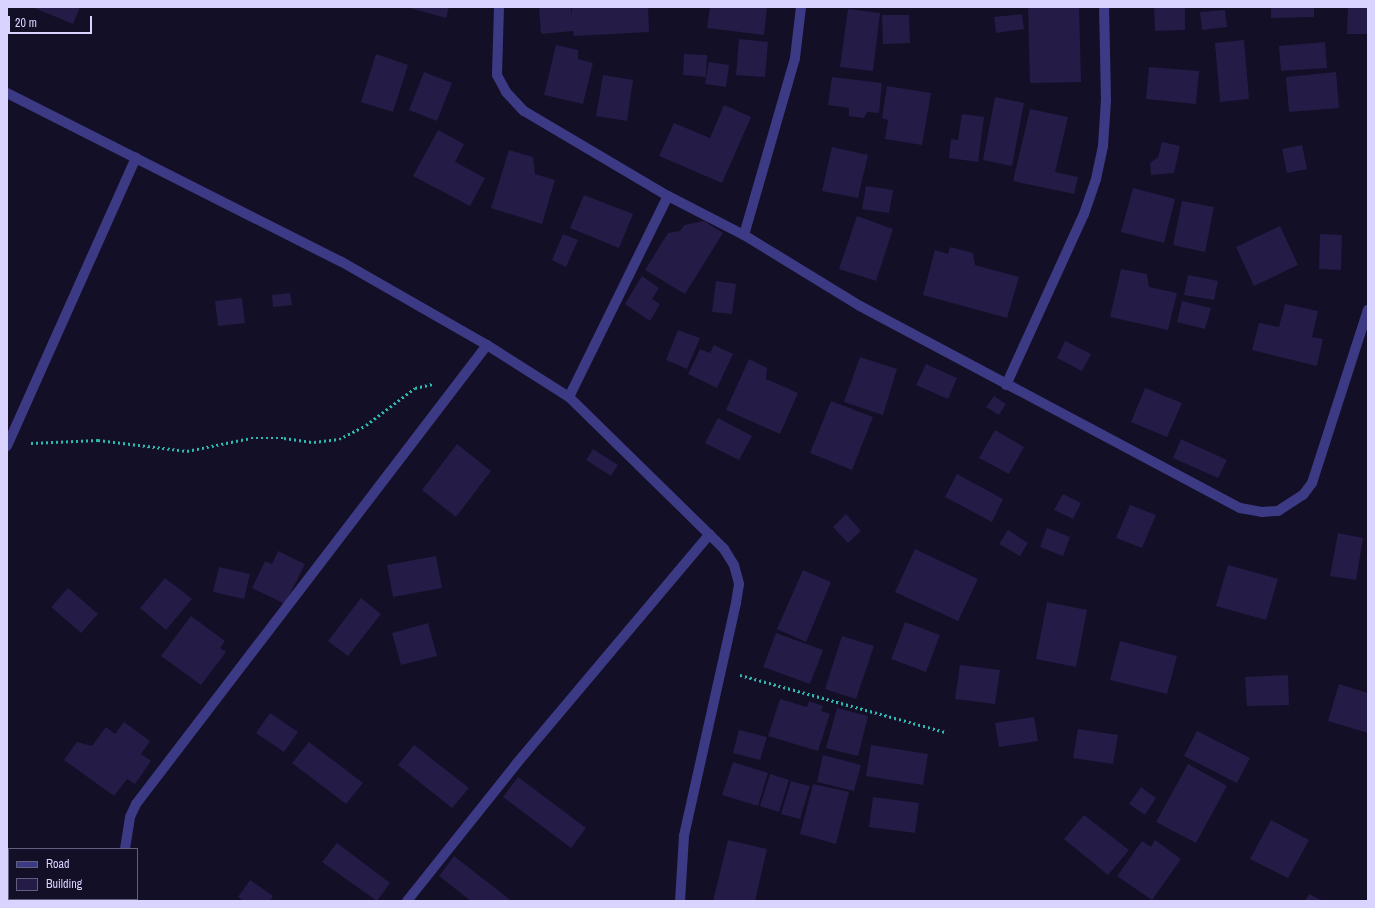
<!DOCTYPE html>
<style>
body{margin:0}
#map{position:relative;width:1375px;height:908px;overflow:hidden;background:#130f26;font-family:"Archivo Narrow",sans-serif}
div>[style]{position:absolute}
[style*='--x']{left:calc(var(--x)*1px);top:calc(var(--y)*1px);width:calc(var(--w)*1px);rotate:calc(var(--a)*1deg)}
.building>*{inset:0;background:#241b47}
.path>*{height:2.5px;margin-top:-1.25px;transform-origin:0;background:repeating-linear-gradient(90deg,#2fb8b0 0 2px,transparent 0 5px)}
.lane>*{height:10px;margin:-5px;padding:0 5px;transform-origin:5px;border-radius:5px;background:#3d3a85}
.street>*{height:10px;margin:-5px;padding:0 5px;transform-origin:5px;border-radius:5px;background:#3d3a85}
span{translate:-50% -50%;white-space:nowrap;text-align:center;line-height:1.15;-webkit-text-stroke:4px #130f26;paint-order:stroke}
.frame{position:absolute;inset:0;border:8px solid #d9d4ff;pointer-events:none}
.legend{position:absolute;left:8px;top:848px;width:130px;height:52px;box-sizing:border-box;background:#130f26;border:1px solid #625e7d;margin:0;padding:5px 7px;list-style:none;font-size:12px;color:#d9d4ff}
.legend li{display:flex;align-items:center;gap:8px;height:20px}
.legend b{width:20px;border:1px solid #625e7d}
.scale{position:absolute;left:8px;top:16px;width:84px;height:18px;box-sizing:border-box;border:2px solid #d9d4ff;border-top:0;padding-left:5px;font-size:12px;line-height:14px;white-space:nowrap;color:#d9d4ff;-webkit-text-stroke:3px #130f26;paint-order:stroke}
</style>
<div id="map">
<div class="building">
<div style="clip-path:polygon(32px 7px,80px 7px,73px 24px)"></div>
<div style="clip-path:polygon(406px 7px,449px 7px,446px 18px)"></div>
<div style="clip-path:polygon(539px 7px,571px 7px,572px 17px,572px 7px,648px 7px,649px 32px,574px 36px,573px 31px,541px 34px)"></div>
<div style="clip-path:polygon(710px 7px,767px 7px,764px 35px,707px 28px)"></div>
<div style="clip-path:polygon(1079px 7px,1081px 82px,1030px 83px,1028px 8px)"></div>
<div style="clip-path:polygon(1154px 7px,1185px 7px,1185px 30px,1155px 31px)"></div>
<div style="clip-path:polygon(1271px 7px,1314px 7px,1314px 17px,1271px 18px)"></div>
<div style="clip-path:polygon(1348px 7px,1368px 7px,1368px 34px,1347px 34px)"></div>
<div style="clip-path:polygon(848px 9px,880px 13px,873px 71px,840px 67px)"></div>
<div style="clip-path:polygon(1225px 10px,1227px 27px,1202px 30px,1200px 12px)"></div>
<div style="clip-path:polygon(1022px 14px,1024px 29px,996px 33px,994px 17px)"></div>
<div style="clip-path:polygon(882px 15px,909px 15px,910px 43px,883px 44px)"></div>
<div style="clip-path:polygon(739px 39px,768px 42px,765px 77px,736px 75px)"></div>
<div style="clip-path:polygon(1244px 40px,1249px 99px,1220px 102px,1215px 43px)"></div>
<div style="clip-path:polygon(1325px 42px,1327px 68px,1281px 71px,1279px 46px)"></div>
<div style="clip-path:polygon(556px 45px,578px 50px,578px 59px,593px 63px,583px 104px,544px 95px)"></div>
<div style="clip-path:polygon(376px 54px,408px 65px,393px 112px,361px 102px)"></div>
<div style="clip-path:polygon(684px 54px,707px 55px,706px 77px,683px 75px)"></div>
<div style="clip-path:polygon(709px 62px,729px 65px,726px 87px,705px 84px)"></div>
<div style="clip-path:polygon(1149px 67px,1199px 71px,1196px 104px,1146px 99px)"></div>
<div style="clip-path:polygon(424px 72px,452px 83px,437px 121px,409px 110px)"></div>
<div style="clip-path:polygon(1336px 72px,1339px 108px,1289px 112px,1286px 77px)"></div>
<div style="clip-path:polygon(603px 75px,633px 80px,627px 121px,596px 116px)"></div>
<div style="clip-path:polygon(832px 77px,882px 83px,879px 113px,867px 112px,864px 118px,849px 116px,849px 108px,828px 105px)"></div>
<div style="clip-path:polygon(887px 86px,931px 93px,922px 145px,885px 139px,888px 120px,882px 118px)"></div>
<div style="clip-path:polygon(995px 97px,1024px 103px,1012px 166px,983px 160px)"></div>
<div style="clip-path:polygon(724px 105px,751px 117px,722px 183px,659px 156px,674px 123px,710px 138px)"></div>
<div style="clip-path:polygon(1030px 109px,1068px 117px,1055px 172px,1078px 177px,1074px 194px,1013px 181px)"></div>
<div style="clip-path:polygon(962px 114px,984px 117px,978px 162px,949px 158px,951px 139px,958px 140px)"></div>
<div style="clip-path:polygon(438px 130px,464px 144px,455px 162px,485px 178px,470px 206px,413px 176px)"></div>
<div style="clip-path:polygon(1162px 142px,1180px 146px,1174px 173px,1151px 175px,1150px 163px,1158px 157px)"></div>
<div style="clip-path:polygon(1302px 145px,1307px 169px,1287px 173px,1282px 149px)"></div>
<div style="clip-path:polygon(832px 147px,868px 155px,858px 198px,822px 191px)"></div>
<div style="clip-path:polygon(509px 150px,533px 157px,535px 174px,555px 180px,542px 224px,491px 208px)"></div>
<div style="clip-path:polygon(866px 186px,893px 190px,889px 213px,862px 209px)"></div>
<div style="clip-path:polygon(1133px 188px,1175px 199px,1164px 243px,1121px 232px)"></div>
<div style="clip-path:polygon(584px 195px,633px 214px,619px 248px,570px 228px)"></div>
<div style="clip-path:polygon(1182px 201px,1214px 207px,1205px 252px,1173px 245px)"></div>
<div style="clip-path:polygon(857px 216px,893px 229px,876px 281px,839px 269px)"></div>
<div style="clip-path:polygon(704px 221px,723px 233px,685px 294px,645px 270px,668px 233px,680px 231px,684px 225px)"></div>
<div style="clip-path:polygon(1280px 226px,1298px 265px,1254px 286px,1236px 247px)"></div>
<div style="clip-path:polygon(563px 234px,578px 240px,566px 267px,552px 260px)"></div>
<div style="clip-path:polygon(1320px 234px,1342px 235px,1341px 270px,1319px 269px)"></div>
<div style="clip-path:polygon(950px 247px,973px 253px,975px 265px,1019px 277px,1007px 318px,923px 295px,935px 250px,948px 254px)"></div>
<div style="clip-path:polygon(1121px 269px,1147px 274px,1149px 287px,1177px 293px,1168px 330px,1110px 317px)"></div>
<div style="clip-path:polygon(1188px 275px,1218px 281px,1214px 300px,1184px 295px)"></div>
<div style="clip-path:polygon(642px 276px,659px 288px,652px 299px,660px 304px,650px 321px,625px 304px)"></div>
<div style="clip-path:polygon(716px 281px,736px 284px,732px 314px,712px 312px)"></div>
<div style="clip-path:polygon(290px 293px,292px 305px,273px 307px,272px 295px)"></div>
<div style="clip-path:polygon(242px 298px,245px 323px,218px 326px,215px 301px)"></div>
<div style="clip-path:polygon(1182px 301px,1211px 308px,1205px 329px,1177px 322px)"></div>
<div style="clip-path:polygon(1285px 304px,1318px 311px,1312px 337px,1323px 339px,1317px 366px,1252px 350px,1259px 323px,1279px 327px)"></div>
<div style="clip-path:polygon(678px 330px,700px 338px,687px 369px,666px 360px)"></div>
<div style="clip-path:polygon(1065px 341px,1091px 354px,1082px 371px,1057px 358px)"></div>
<div style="clip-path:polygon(714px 345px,733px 354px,717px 388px,688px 374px,700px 349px,710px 353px)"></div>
<div style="clip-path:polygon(860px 357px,897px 369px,883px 415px,844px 402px)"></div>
<div style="clip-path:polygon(749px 359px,767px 368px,766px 379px,798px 393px,780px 434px,726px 410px)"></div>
<div style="clip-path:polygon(926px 364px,957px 378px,948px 399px,916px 385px)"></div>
<div style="clip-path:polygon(1145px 388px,1182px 403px,1167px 437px,1131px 422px)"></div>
<div style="clip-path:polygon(994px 396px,1006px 404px,999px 415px,986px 407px)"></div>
<div style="clip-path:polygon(831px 401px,873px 417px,852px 470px,810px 453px)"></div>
<div style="clip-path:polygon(718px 418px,752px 436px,739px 460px,705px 443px)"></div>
<div style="clip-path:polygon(995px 430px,1024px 447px,1009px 474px,979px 458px)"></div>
<div style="clip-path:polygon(1181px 439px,1227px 460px,1218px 478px,1173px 458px)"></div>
<div style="clip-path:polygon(457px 444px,491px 471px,456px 517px,422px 490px)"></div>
<div style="clip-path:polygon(593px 449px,618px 465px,611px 476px,586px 460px)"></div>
<div style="clip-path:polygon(957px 474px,1003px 499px,992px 522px,945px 497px)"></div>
<div style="clip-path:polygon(1063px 494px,1081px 503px,1073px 519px,1054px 510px)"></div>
<div style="clip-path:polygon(1130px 505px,1156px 515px,1142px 548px,1116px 538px)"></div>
<div style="clip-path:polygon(846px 514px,861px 531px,848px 543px,833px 527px)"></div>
<div style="clip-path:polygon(1047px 528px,1070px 537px,1063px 556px,1040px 547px)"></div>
<div style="clip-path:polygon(1008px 530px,1028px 543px,1020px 556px,999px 544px)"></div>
<div style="clip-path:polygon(1338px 533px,1363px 538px,1356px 580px,1330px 576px)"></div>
<div style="clip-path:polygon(915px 549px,978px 579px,958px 621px,895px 592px)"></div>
<div style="clip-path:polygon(278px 551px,305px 564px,285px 604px,252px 588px,265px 561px,272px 564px)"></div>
<div style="clip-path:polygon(436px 556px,442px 588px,393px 597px,387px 565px)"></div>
<div style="clip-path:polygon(1228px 565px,1278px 579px,1266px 620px,1216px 606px)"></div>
<div style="clip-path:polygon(219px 567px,250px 574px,244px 599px,213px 592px)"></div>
<div style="clip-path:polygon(803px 570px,831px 582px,806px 642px,777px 629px)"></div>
<div style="clip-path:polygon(165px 578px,192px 599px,166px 630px,140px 608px)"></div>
<div style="clip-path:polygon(68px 588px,98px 614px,81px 633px,51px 607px)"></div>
<div style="clip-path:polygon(361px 598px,381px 614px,348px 656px,328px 641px)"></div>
<div style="clip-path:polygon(1047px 602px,1087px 610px,1076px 667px,1036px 659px)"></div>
<div style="clip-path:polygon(191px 616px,225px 641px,220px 648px,226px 652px,201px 685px,161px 656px)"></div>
<div style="clip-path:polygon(905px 622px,940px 635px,926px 672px,891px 659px)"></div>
<div style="clip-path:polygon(428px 623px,437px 656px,401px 665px,392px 633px)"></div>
<div style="clip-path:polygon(776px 633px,823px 650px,810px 684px,763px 667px)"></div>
<div style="clip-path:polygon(842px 636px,874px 646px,856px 699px,825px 689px)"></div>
<div style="clip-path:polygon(1120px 641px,1177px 656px,1167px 694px,1110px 680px)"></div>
<div style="clip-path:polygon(960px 665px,1000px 670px,995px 704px,955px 699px)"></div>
<div style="clip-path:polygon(1288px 675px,1289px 705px,1247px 706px,1245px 677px)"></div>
<div style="clip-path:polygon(1339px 684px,1368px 693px,1368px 733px,1328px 721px)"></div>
<div style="clip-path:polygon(780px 699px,807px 707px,809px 701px,823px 706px,821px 711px,830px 714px,818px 751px,768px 736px)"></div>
<div style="clip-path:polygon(837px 708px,868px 716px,858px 756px,826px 748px)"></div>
<div style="clip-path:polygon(270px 713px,298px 732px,284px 752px,256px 733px)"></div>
<div style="clip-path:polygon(1034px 717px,1038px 741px,999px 747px,995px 723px)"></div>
<div style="clip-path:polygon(124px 722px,150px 741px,141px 754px,151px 761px,135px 784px,127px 779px,114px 796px,64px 760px,77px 742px,92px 746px,106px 727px,115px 734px)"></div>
<div style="clip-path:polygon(1078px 729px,1118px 735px,1113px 764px,1073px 758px)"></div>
<div style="clip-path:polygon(739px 730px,767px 737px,760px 760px,733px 753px)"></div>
<div style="clip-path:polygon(1197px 731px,1250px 758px,1237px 783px,1184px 756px)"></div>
<div style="clip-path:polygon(309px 742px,363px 783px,346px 804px,292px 763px)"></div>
<div style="clip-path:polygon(414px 745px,469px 788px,452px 808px,398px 765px)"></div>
<div style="clip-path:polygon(871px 745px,928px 754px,923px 785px,866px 776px)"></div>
<div style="clip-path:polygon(823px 755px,861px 765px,854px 791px,817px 782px)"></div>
<div style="clip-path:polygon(733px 762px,768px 773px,758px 806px,722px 795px)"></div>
<div style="clip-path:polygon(1188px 764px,1227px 786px,1196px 843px,1156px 822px)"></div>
<div style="clip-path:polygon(770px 774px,789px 780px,779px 812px,760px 806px)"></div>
<div style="clip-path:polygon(518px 777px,586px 828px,571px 848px,503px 797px)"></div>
<div style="clip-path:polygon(791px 781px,810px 786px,800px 819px,781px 814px)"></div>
<div style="clip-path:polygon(813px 784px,849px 792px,836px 844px,800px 834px)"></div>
<div style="clip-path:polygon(1141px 787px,1156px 798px,1145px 815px,1129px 804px)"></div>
<div style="clip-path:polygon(873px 797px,919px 803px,915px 833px,869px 827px)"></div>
<div style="clip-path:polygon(1084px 815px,1129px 850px,1108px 875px,1064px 839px)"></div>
<div style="clip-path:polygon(1271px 820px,1309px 840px,1288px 878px,1250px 859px)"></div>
<div style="clip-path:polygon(728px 840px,767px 849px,755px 901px,713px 901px)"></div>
<div style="clip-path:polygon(1155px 840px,1181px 859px,1152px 900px,1117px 876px,1142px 841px,1151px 847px)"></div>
<div style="clip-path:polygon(337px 843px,390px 883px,377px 901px,322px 862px)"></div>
<div style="clip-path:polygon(454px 856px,509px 899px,508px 901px,471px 901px,439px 876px)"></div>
<div style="clip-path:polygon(250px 880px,273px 896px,270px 901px,244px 901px,238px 897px)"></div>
<div style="clip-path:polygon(1309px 894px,1323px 901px,1305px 901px)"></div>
</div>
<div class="path">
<div style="--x:31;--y:443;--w:67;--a:-2.6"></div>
<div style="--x:98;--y:440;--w:90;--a:7"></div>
<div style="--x:187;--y:451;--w:65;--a:-11.5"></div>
<div style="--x:251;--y:438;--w:33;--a:0"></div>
<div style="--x:284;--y:438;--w:30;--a:8"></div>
<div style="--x:314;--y:442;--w:25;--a:-7"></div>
<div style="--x:339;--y:439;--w:30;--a:-27"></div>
<div style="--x:366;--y:425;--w:61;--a:-37.1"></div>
<div style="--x:415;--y:388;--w:18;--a:-13"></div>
<div style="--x:740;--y:675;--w:214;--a:15.5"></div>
</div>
<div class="lane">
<div style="--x:407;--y:901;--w:176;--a:-51.4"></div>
<div style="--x:517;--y:763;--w:299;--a:-49.9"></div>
</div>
<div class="street">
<div style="--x:499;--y:7;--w:68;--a:91.7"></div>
<div style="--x:497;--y:75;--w:19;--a:62"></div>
<div style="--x:506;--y:92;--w:26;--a:47"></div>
<div style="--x:524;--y:111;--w:167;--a:30.6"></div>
<div style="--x:668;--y:196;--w:85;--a:27.2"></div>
<div style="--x:744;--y:235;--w:136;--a:31.5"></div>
<div style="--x:860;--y:306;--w:430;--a:28"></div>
<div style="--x:1240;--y:508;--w:22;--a:10"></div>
<div style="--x:1262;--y:512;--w:16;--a:-4"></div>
<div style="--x:1278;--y:511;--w:30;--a:-33"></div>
<div style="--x:1303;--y:495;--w:15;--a:-53"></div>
<div style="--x:1312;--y:483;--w:182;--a:-72.1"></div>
<div style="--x:7;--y:93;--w:375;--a:26.8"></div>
<div style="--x:342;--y:262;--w:167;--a:29.8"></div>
<div style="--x:487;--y:345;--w:97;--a:32.4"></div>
<div style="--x:569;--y:397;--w:217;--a:44.4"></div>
<div style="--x:724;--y:549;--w:19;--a:58"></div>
<div style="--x:734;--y:565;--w:20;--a:75"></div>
<div style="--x:739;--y:584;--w:19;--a:99"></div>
<div style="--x:736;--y:603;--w:239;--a:102.6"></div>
<div style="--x:684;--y:836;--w:65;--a:93.5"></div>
<div style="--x:744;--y:235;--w:184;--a:-73.9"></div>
<div style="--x:795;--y:58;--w:51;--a:-83.3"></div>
<div style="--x:1006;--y:385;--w:188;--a:-65.5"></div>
<div style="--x:1084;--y:214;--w:37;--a:-71"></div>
<div style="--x:1096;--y:179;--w:34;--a:-78"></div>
<div style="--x:1103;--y:146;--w:46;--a:-86.3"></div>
<div style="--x:1106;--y:100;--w:93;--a:-91.2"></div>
<div style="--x:569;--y:397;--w:224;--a:-63.8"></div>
<div style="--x:7;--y:446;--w:316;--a:-65.9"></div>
<div style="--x:125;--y:849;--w:32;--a:-81"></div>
<div style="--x:130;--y:817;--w:14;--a:-65"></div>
<div style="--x:136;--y:804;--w:578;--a:-52.59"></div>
<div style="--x:118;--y:901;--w:2;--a:-90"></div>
</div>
<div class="frame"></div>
<ul class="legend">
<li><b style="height:5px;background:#3d3a85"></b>Road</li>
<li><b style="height:11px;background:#241b47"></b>Building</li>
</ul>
<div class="scale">20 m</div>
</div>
